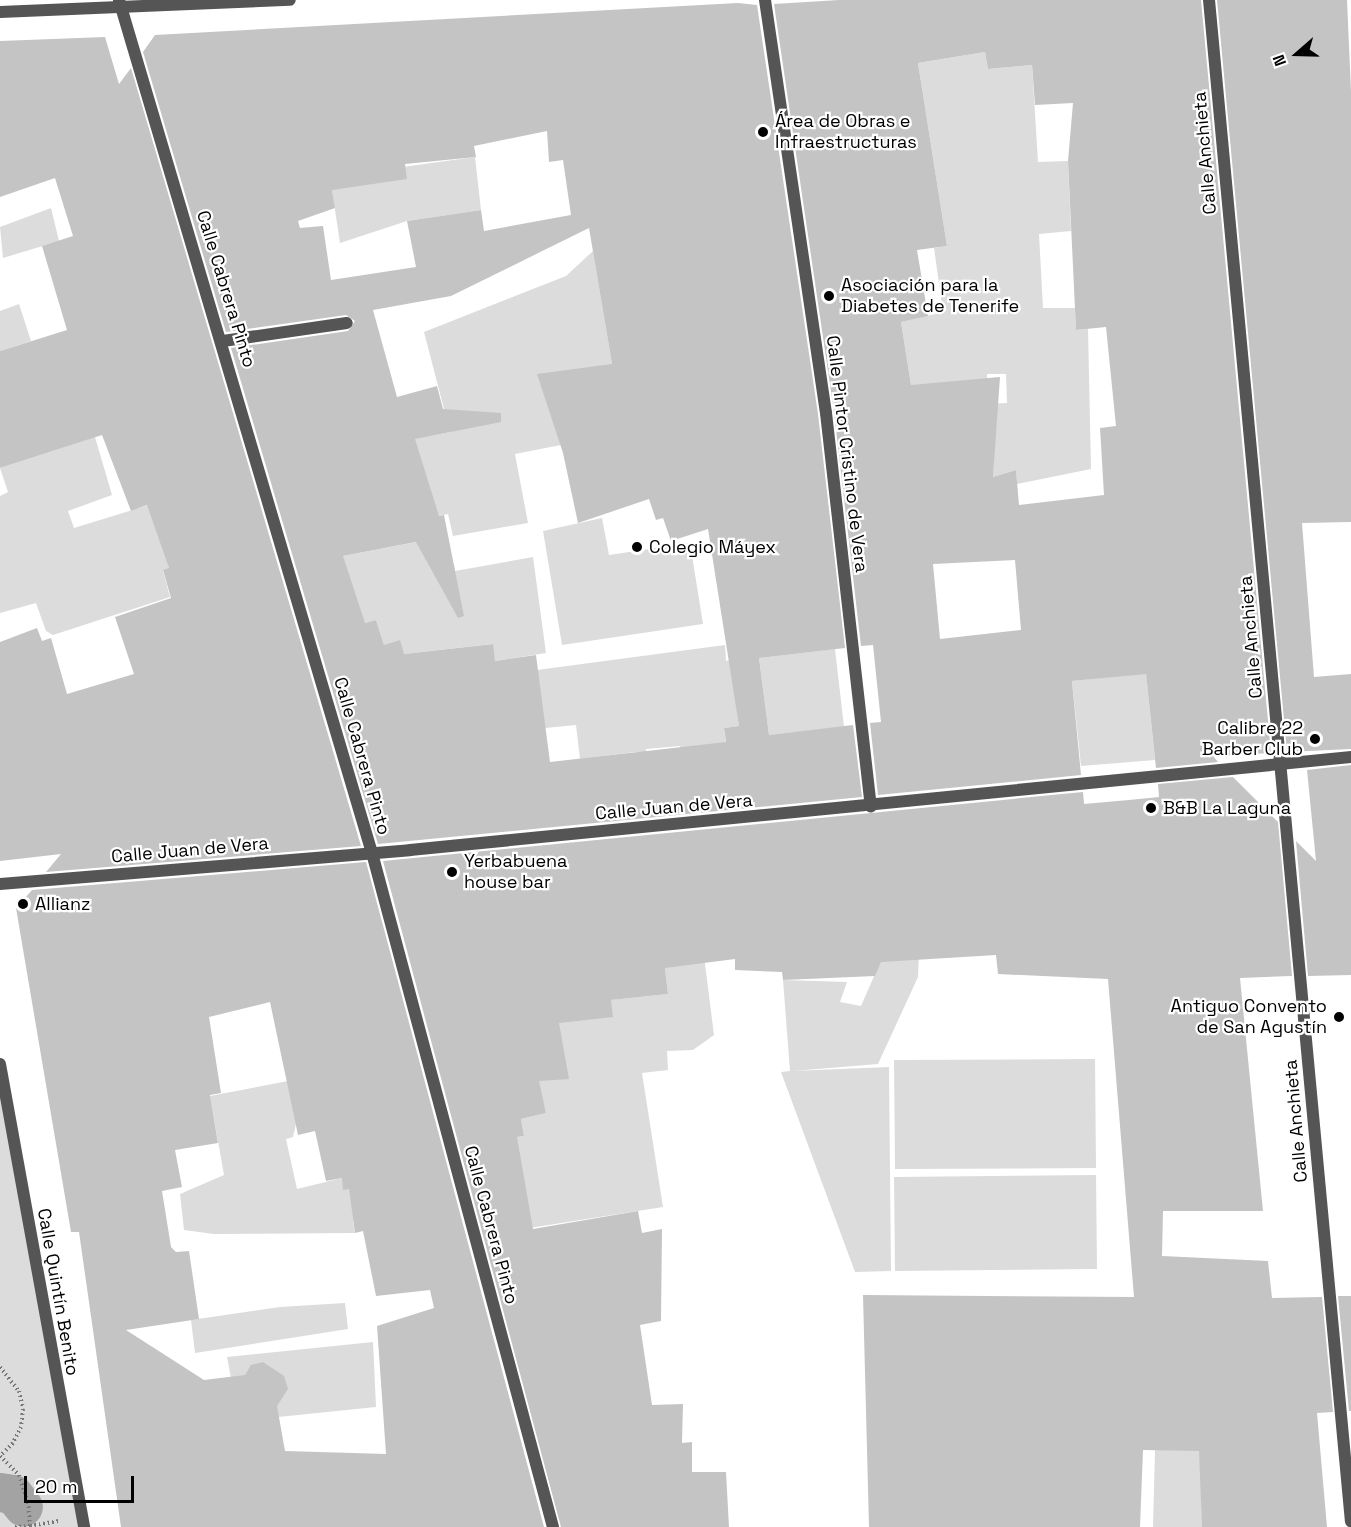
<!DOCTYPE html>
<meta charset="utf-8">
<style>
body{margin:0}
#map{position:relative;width:1351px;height:1527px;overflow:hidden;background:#fff;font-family:"Space Grotesk",sans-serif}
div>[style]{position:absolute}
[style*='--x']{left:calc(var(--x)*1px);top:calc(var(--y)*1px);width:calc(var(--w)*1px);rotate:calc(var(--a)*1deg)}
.green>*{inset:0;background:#dcdcdc}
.canal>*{height:39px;margin:-19.5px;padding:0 19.5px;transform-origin:19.5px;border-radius:19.5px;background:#a3a3a3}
.building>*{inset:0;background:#c4c4c4}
.path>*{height:4px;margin-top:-2px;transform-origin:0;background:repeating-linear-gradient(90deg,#777 0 1.5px,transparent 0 4.5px)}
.lane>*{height:12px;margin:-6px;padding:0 6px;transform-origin:6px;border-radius:6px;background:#555}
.street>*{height:12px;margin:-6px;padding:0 6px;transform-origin:6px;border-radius:6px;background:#555}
.dots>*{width:16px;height:16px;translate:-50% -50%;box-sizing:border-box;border:3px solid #fff;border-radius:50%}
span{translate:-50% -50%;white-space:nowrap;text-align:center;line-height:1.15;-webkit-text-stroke:4.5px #fff;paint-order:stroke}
.poi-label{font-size:18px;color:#000}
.left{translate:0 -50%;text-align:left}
.right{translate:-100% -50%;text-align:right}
.street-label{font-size:18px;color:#000}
.north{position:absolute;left:1267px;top:24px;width:60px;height:60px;-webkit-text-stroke:4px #fff;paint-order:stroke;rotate:250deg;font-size:16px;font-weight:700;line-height:24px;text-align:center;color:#000}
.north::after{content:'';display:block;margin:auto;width:21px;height:27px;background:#000;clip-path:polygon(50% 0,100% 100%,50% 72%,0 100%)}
.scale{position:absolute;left:24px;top:1476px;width:110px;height:27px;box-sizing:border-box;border:3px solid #000;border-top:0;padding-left:8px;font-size:18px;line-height:21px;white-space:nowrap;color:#000;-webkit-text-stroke:4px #fff;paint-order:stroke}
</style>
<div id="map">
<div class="green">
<div style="clip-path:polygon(985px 52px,988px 69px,1032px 65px,1038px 162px,1068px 161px,1071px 231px,1039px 234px,1043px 308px,1075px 308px,1076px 330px,1088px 329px,1091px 469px,1017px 484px,1016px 470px,993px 477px,994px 456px,901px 408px,1007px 403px,1006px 374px,987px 374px,987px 394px,911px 385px,901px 322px,943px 312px,934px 248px,947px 246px,918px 63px)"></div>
<div style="clip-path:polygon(475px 157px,481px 210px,407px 221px,340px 243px,330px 177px)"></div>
<div style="clip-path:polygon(51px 208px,59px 241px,3px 258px,0 227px)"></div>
<div style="clip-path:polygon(593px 251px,612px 364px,561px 445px,515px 454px,528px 523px,453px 536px,448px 514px,423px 519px,400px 418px,425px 413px,429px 436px,450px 432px,424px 332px,566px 276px)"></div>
<div style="clip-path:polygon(19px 304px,31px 341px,0 351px,0 311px)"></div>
<div style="clip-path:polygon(95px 437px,112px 495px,68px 511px,74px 528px,152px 504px,169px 568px,163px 571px,170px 597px,53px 635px,46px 631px,36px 603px,0 613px,0 496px,8px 492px,0 468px)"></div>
<div style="clip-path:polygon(602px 518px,609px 555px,690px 543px,703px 624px,562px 645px,543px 531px)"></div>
<div style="clip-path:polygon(433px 539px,425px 557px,428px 563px,451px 567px,454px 564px,455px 571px,533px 557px,546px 653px,495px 661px,492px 644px,404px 654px,384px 645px,376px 620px,326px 634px,343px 556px)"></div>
<div style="clip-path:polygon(725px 645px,726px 661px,731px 660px,739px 726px,724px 728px,726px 744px,681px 750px,680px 746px,646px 749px,646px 754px,635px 752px,580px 759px,576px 725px,545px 728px,537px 670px)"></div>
<div style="clip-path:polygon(835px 649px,844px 727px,769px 735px,759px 658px)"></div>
<div style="clip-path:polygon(1146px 673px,1155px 760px,1081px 766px,1072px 681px)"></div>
<div style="clip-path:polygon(920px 926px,918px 977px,878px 1064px,793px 1071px,889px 1067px,891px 1271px,855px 1272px,781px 1072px,790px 1071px,783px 980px,847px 982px,840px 1002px,861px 1006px,889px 942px)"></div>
<div style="clip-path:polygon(703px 948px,714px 1035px,693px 1050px,667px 1051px,668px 1070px,642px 1073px,663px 1207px,523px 1229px,510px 1138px,524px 1136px,521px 1119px,546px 1113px,538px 1081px,557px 1023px,610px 1000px,668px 994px,665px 968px)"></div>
<div style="clip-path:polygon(1095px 1059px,1096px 1168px,895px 1169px,894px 1060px)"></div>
<div style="clip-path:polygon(0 1064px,84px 1527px,0 1527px)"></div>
<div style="clip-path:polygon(288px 1081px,296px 1124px,293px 1137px,286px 1139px,297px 1189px,342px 1178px,378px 1184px,386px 1216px,353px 1221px,355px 1233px,214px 1234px,184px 1230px,180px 1194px,224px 1175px,210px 1096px)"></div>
<div style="clip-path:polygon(1096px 1175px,1097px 1269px,895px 1271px,894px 1177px)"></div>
<div style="clip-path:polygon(345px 1303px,348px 1329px,195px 1353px,191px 1320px,280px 1307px)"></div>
<div style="clip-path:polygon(373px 1342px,376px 1407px,239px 1421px,227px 1357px)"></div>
<div style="clip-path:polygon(1156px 1413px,1200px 1428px,1202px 1527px,1153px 1527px)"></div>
</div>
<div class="canal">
<div style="--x:0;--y:1492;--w:13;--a:9"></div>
<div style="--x:13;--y:1494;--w:16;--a:52"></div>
</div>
<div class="building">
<div style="clip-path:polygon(evenodd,839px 0,1201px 0,1271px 753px,1213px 756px,1218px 762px,1156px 768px,1146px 674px,1072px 681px,1081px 775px,878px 795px,870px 723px,881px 722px,873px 645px,861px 646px,834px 412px,774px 4px,839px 0,985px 52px,988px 69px,1032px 65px,1035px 105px,1073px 103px,1068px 161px,1076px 330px,1106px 327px,1116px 426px,1100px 428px,1104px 495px,1019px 505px,1016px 470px,993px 477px,1000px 377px,911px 385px,901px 322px,928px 316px,917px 250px,947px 246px,918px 63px,985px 52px,839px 0,1015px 560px,1021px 630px,940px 639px,933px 564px,1015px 560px)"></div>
<div style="clip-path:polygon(1217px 0,1347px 0,1351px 91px,1351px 522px,1302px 523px,1314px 677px,1351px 674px,1351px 749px,1287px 752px)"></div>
<div style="clip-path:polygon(evenodd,738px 3px,757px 5px,818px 414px,845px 648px,759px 658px,769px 735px,853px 725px,862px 797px,378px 844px,231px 348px,348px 331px,355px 321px,346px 315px,226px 332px,143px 52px,155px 35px,738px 3px,547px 131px,549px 162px,563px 160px,571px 215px,484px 231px,481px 210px,407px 221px,416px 267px,331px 280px,323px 226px,300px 228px,298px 221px,335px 208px,332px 190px,407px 179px,405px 164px,476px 157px,474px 146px,547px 131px,738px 3px,589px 228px,612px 364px,537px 374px,563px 453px,578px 523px,649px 499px,656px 520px,663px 518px,671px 541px,708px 529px,739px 726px,724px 728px,726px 742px,550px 762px,536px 655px,495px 661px,493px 644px,404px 654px,400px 640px,384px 645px,376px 620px,365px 623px,343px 556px,416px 542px,458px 618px,464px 616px,444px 515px,439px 516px,415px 439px,501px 422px,501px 413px,443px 409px,437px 386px,397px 397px,373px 310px,451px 296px,589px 228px)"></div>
<div style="clip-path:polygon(105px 37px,119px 84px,131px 68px,361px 846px,46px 872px,61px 854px,0 861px,0 642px,37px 628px,42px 641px,51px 638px,67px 694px,134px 674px,115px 617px,171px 598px,163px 570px,169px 568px,147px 505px,131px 511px,102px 435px,0 468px,0 351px,67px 330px,42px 246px,73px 236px,55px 178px,0 197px,0 41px)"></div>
<div style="clip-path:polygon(1351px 765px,1351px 975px,1308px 976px,1296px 841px,1316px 861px,1307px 770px)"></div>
<div style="clip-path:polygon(1233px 777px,1278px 822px,1292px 976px,1240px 978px,1263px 1211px,1163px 1211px,1162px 1256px,1268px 1261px,1272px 1298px,1322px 1297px,1333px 1412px,1317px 1413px,1327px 1527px,1202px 1527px,1199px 1451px,1143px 1450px,1140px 1527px,869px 1527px,863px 1295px,1134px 1297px,1108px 979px,998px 974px,996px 955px,881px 962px,875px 976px,783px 980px,782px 972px,735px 970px,735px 959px,665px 968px,668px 994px,611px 1000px,613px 1017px,559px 1023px,569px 1079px,539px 1081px,546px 1113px,521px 1119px,524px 1136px,517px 1137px,533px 1229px,638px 1211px,642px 1233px,662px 1229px,661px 1321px,640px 1325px,652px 1405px,683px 1404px,682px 1443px,692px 1442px,692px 1472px,726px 1472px,729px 1527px,561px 1527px,383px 861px,1083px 792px,1084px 804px,1129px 800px,1159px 797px,1158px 784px)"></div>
<div style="clip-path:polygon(evenodd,366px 862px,544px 1527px,121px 1527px,79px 1232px,71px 1232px,16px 908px,32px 890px,366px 862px,270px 1002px,298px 1135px,315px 1131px,326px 1181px,342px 1178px,343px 1190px,349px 1189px,355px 1233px,363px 1231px,376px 1296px,430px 1290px,434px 1308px,377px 1326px,386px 1454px,285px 1451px,277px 1406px,288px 1389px,284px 1376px,263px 1362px,251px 1365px,245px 1375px,204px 1380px,126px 1330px,199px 1319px,189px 1251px,176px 1252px,171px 1247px,162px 1191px,182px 1187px,175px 1150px,218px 1143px,210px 1095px,221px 1093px,209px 1017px,270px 1002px)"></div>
<div style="clip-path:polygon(1338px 1296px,1351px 1296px,1351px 1411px,1349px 1411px)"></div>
</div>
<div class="path">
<div style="--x:0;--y:1367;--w:31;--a:52"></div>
<div style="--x:19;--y:1391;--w:18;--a:77"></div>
<div style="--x:23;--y:1409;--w:18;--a:96"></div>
<div style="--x:21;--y:1427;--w:18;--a:117"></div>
<div style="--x:13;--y:1443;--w:18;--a:135"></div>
<div style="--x:0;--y:1456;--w:27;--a:45"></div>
<div style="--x:19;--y:1475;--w:28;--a:72"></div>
<div style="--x:28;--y:1502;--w:24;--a:85"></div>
<div style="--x:30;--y:1526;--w:15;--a:176"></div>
<div style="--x:30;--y:1526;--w:29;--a:-10"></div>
</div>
<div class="lane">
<div style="--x:223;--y:341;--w:125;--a:-8.3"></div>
</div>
<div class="street">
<div style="--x:119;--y:0;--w:890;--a:73.48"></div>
<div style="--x:372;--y:853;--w:698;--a:74.97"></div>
<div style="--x:765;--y:0;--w:417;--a:81.6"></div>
<div style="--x:826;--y:413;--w:396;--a:83.5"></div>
<div style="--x:1209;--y:0;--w:1528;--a:84.67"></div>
<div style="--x:0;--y:12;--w:290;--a:-2.4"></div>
<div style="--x:0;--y:884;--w:411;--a:-4.7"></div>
<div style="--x:410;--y:850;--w:946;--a:-5.64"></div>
<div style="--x:0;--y:1064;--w:471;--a:79.7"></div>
</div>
<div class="dots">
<div style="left:763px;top:132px;background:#000"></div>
<div style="left:829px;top:296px;background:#000"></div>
<div style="left:637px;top:547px;background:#000"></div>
<div style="left:1315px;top:739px;background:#000"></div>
<div style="left:1151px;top:808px;background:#000"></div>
<div style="left:452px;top:872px;background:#000"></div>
<div style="left:23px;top:904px;background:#000"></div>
<div style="left:1339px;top:1017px;background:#000"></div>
</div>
<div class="poi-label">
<span class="left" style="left:775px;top:132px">Área de Obras e<br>Infraestructuras</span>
<span class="left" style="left:841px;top:296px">Asociación para la<br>Diabetes de Tenerife</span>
<span class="left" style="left:649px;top:547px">Colegio Máyex</span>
<span class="right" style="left:1303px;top:739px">Calibre 22<br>Barber Club</span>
<span class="left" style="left:1163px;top:808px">B&amp;B La Laguna</span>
<span class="left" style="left:464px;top:872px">Yerbabuena<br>house bar</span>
<span class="left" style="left:35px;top:904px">Allianz</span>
<span class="right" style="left:1327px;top:1017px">Antiguo Convento<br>de San Agustín</span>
</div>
<div class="street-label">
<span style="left:1205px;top:153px;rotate:-95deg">Calle Anchieta</span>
<span style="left:226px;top:289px;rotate:73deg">Calle Cabrera Pinto</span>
<span style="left:847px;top:454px;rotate:83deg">Calle Pintor Cristino de Vera</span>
<span style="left:1251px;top:637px;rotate:-95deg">Calle Anchieta</span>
<span style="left:362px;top:756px;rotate:74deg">Calle Cabrera Pinto</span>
<span style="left:674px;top:807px;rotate:-5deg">Calle Juan de Vera</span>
<span style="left:190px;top:850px;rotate:-5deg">Calle Juan de Vera</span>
<span style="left:1296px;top:1121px;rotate:-95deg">Calle Anchieta</span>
<span style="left:491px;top:1225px;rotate:75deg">Calle Cabrera Pinto</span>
<span style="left:58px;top:1292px;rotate:80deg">Calle Quintín Benito</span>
</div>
<div class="north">N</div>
<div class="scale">20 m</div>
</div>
